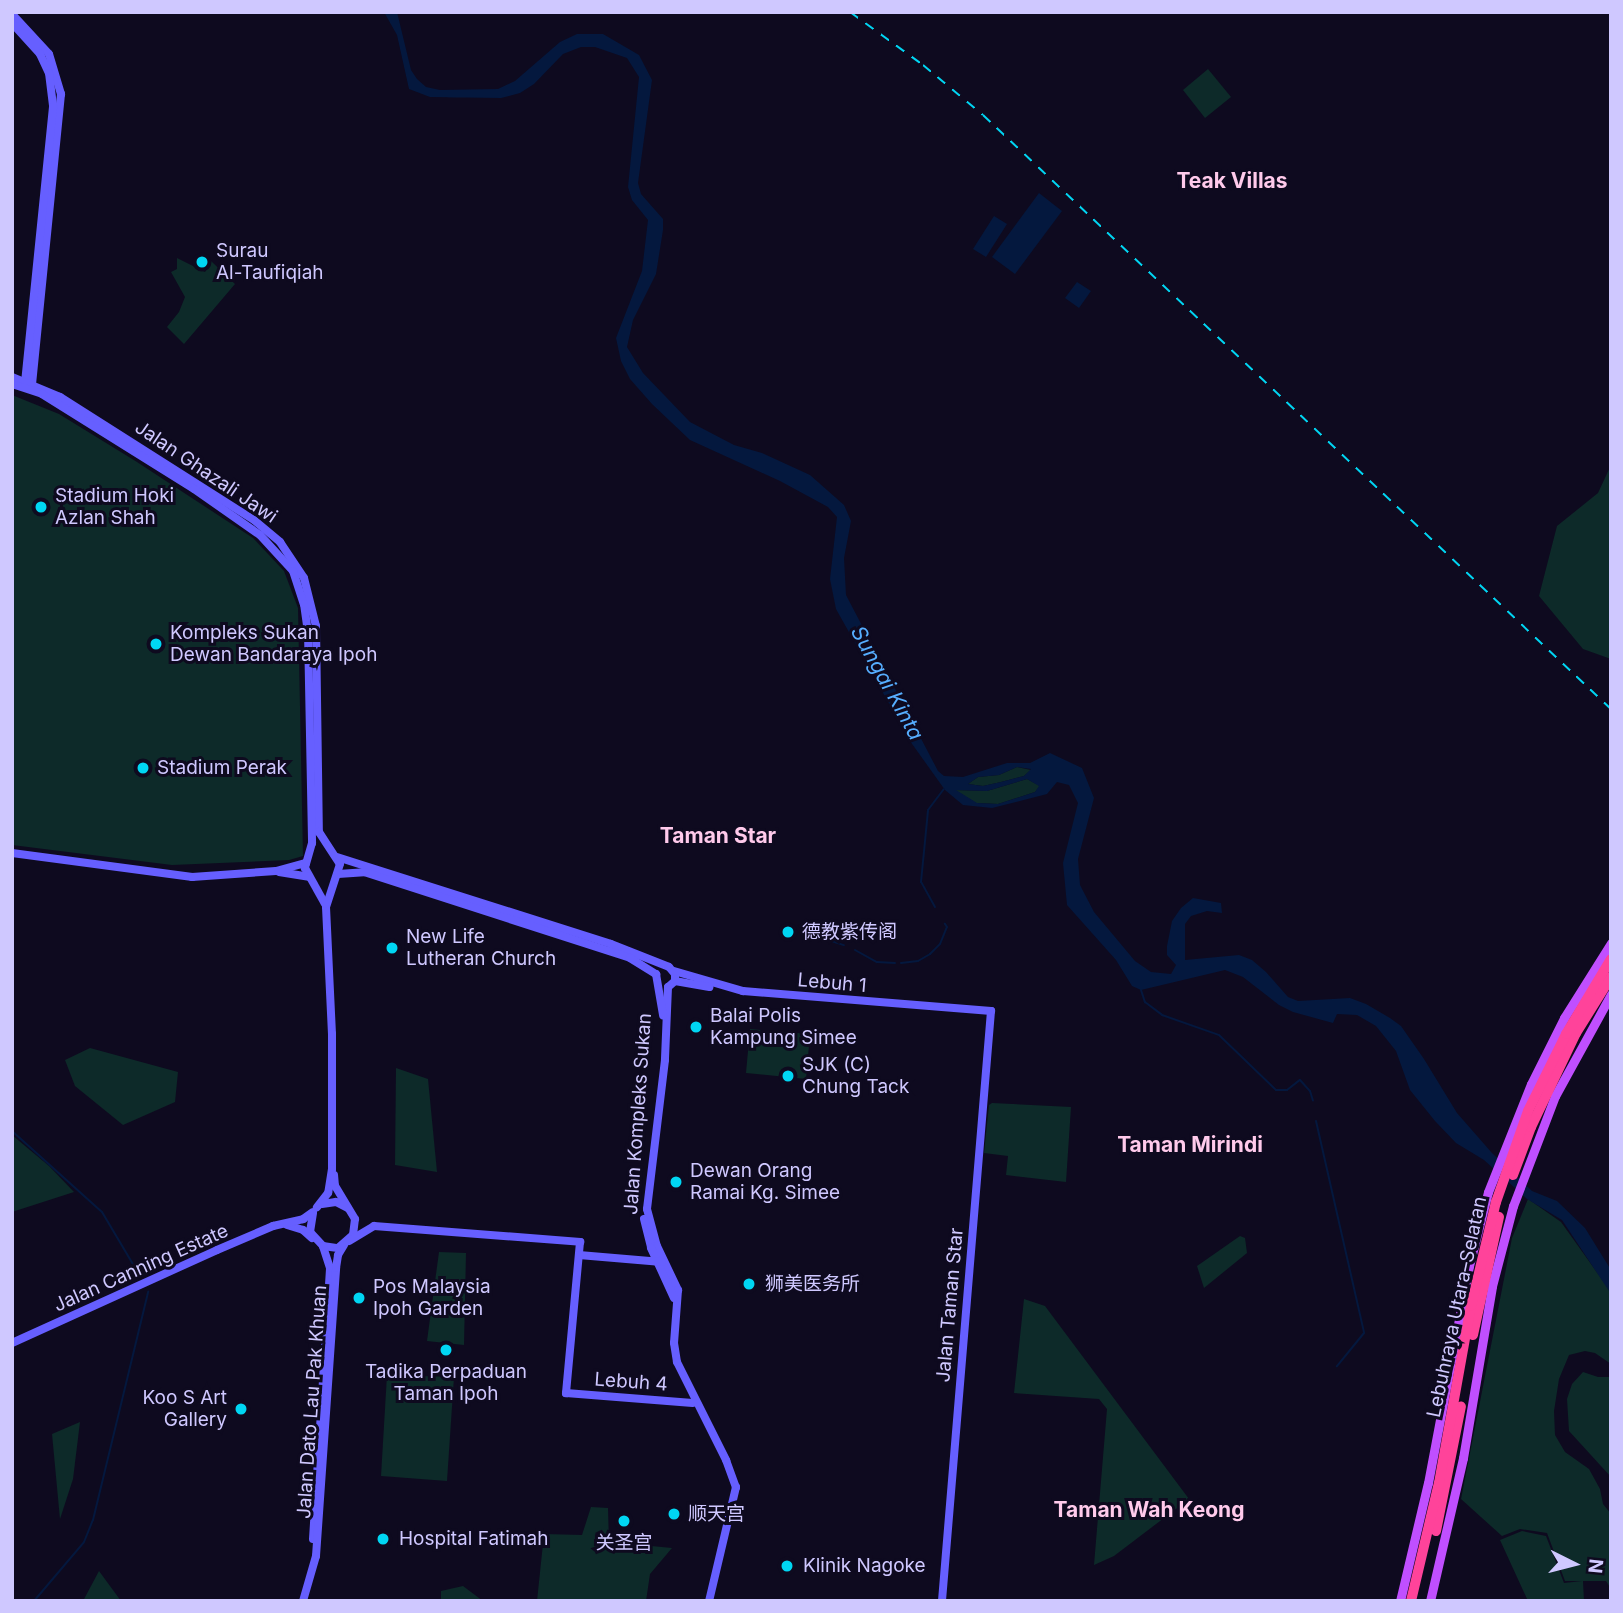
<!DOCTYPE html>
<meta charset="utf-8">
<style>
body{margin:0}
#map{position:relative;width:1623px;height:1613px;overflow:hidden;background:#0e0a1f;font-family:Inter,"Noto Sans SC",sans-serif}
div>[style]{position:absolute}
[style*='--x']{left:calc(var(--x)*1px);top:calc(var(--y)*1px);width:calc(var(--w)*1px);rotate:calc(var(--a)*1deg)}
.green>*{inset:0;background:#0d2a29}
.water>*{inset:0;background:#04183e}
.stream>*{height:2px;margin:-1px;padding:0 1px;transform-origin:1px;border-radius:1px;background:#04183e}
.secondary>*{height:8px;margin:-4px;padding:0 4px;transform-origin:4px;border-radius:4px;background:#665fff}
.primary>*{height:9px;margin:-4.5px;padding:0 4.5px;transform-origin:4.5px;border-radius:4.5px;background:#c04fff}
.highway>*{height:10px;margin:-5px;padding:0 5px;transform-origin:5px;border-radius:5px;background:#ff439a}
.rail>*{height:2px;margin-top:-1px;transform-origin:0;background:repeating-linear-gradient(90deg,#00d6f3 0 10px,transparent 0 19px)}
.dots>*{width:19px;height:19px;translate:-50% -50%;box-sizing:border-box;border:4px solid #0e0a1f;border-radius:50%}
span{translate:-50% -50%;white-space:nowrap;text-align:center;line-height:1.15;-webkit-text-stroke:6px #0e0a1f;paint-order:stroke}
.poi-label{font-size:19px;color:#cfc8ff}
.left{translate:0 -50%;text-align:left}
.right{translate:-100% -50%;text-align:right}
.street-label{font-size:19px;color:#cfc8ff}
.neighbourhood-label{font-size:21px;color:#ffcaeb;font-weight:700}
.water-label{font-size:21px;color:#56aeff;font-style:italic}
.frame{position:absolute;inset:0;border:14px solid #cfc8ff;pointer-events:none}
.north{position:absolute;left:1539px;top:1529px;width:70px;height:70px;-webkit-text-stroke:5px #0e0a1f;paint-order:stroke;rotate:96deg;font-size:19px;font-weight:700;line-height:28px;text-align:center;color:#cfc8ff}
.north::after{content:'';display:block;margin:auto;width:24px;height:32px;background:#cfc8ff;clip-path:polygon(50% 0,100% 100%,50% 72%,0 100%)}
</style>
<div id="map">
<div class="green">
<div style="clip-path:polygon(1208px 69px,1231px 97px,1205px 118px,1183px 90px)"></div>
<div style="clip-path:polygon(177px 258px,205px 272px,211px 261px,235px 284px,184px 344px,167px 327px,179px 312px,185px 297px,171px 272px,177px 269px)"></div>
<div style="clip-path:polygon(12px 395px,59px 414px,137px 462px,253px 538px,284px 571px,298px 608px,303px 856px,289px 860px,172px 865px,12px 845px)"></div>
<div style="clip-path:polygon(1611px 465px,1611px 659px,1583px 649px,1539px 596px,1557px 526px,1598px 493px)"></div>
<div style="clip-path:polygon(1017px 767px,1031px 770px,1024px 776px,1001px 782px,983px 786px,968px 784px,978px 777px,999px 775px)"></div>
<div style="clip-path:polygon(1027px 779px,1040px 786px,1035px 792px,998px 804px,976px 803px,955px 790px,987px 791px)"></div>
<div style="clip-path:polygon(750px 1029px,810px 1034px,806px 1079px,746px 1073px)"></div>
<div style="clip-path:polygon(90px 1048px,178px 1072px,175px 1102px,123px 1125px,75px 1086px,65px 1060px)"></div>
<div style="clip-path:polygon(396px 1068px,428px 1079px,437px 1172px,395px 1165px)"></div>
<div style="clip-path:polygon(992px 1103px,1071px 1107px,1066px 1182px,1006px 1175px,1008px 1156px,984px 1153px,989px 1105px)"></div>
<div style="clip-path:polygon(12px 1135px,49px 1166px,74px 1192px,12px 1212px)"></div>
<div style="clip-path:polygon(1528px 1199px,1561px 1222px,1611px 1292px,1611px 1364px,1595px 1353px,1585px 1351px,1569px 1355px,1559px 1379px,1554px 1411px,1555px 1435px,1565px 1452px,1589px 1469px,1600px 1489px,1603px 1504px,1611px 1514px,1611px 1589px,1606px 1581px,1583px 1581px,1584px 1601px,1528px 1601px,1500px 1540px,1522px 1531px,1546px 1536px,1564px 1583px,1582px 1581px,1565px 1581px,1547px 1533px,1520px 1529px,1502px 1536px,1461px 1499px,1512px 1238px)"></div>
<div style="clip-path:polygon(1240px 1236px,1245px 1238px,1247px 1253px,1204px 1288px,1197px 1266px)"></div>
<div style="clip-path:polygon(439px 1252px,466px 1253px,464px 1345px,427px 1341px)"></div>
<div style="clip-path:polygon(1024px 1299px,1045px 1306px,1189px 1499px,1114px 1556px,1094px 1565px,1107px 1409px,1099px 1399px,1014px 1393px)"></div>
<div style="clip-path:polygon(1583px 1372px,1598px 1377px,1611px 1377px,1611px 1477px,1569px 1431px,1567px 1399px,1572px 1384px)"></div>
<div style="clip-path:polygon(387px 1375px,454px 1377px,447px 1481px,381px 1476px)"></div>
<div style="clip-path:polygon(80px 1422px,73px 1479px,60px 1519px,52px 1434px)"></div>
<div style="clip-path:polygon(591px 1507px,608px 1508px,609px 1542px,672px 1548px,650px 1574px,646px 1601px,537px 1601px,544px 1534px,582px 1535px)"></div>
<div style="clip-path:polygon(99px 1571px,121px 1601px,83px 1601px)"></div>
<div style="clip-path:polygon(463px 1586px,483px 1601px,441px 1601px,441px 1591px)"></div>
</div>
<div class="water">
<div style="clip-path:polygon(evenodd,384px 12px,397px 12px,411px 70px,417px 79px,426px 87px,440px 90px,498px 89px,515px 81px,560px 42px,577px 34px,603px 34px,639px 55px,652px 80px,638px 183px,641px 194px,663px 219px,663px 230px,656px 274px,633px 320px,627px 347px,643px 373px,690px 422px,734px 445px,762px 453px,810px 475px,844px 505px,851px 521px,844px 558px,846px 595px,938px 771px,944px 776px,963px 777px,1007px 763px,1030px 763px,1050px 753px,1082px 768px,1094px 798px,1078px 859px,1080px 885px,1094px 912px,1135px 961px,1151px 972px,1171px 974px,1176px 965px,1167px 955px,1167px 946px,1172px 921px,1181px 908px,1193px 898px,1221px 903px,1222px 913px,1207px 911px,1191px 916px,1185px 924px,1185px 960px,1239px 955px,1252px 960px,1266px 972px,1288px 997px,1298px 1001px,1350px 998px,1366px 1004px,1390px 1018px,1401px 1026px,1424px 1059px,1457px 1113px,1492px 1153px,1532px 1191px,1557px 1201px,1585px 1228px,1611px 1270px,1611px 1294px,1562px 1220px,1527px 1199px,1484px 1160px,1456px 1143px,1435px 1121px,1410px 1090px,1396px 1051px,1376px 1026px,1357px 1015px,1337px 1014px,1333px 1023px,1293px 1012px,1279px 1005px,1243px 977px,1225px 970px,1141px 990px,1132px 986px,1116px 960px,1067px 905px,1063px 863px,1078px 803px,1069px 785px,1057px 782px,1047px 794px,992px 808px,963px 805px,945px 790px,910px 741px,836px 609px,830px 579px,837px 517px,828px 507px,780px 481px,690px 440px,652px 404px,630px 379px,621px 361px,616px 338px,642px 271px,648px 220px,632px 200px,628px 187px,639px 77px,627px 58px,595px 47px,581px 47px,563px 54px,534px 84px,520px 93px,501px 98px,430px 97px,409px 89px,397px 35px,384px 12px,1017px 767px,1031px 769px,1024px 776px,1001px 782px,983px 786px,968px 784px,978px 777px,999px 775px,1017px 767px,384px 12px,1027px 779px,1039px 786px,1035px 792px,998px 804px,977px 803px,956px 790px,987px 791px,1027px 779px)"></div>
<div style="clip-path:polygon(1039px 193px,1062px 211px,1015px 274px,992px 257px)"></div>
<div style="clip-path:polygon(994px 216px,1007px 224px,986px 257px,973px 249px)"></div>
<div style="clip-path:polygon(1077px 282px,1091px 291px,1079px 308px,1065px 298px)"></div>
</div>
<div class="stream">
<div style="--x:935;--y:907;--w:29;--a:-119"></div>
<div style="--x:921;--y:882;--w:72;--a:-84.4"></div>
<div style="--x:928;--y:810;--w:26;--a:-53"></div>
<div style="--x:822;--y:938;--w:23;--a:18"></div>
<div style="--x:855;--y:950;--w:25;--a:29"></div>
<div style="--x:877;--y:962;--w:18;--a:3"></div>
<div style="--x:901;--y:963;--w:17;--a:-7"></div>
<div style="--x:918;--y:961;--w:14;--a:-30"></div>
<div style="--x:930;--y:954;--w:14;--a:-45"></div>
<div style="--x:940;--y:944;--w:18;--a:-68"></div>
<div style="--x:947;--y:927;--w:4;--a:-124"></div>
<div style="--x:1141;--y:990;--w:13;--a:72"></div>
<div style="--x:1145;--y:1002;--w:21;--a:37"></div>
<div style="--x:1162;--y:1015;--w:60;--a:19.3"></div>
<div style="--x:1219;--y:1035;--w:79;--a:44"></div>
<div style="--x:1276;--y:1090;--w:11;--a:0"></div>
<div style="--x:1287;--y:1090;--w:16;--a:-38"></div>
<div style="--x:1300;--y:1080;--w:15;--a:48"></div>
<div style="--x:1310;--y:1091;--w:10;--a:73"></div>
<div style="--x:1316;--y:1121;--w:217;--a:77.2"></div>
<div style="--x:1364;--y:1333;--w:43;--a:129.3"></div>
<div style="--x:12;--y:1131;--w:121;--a:42"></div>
<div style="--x:102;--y:1212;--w:74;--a:59.3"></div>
<div style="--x:34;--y:1601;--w:77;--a:-49.7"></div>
<div style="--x:84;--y:1542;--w:24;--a:-68"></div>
<div style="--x:93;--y:1520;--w:235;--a:-76.4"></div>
</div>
<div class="secondary">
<div style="--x:12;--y:14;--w:54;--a:47.2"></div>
<div style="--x:49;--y:54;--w:42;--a:73.3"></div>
<div style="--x:61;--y:94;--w:294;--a:95.7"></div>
<div style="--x:12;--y:23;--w:42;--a:47.9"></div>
<div style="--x:40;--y:54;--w:21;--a:65"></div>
<div style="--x:49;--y:73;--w:34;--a:83"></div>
<div style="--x:53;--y:107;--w:278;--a:95.8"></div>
<div style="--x:12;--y:377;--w:52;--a:22.6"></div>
<div style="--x:60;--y:397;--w:230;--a:32.4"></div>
<div style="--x:254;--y:520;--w:34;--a:40"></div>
<div style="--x:280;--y:542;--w:43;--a:56.3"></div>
<div style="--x:304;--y:578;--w:49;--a:76"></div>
<div style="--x:316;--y:626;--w:206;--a:89.2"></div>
<div style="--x:319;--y:832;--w:38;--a:57"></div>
<div style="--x:340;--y:864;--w:45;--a:108"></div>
<div style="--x:326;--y:907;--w:127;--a:87.3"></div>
<div style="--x:332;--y:1034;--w:135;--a:90"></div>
<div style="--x:332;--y:1169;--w:24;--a:99"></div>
<div style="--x:328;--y:1193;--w:18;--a:128"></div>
<div style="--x:12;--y:384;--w:32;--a:18"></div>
<div style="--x:42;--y:394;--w:179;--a:32"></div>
<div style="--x:194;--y:489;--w:80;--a:34.9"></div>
<div style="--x:260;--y:535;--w:49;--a:47.5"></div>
<div style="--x:293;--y:571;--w:35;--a:72"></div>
<div style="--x:304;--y:604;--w:27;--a:82"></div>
<div style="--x:308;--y:631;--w:212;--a:88.9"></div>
<div style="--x:312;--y:843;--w:26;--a:106"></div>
<div style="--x:305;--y:868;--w:41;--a:60.9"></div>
<div style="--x:12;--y:853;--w:182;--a:7.6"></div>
<div style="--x:192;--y:877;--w:84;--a:-4.1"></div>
<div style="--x:276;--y:871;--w:31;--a:-15"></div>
<div style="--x:337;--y:857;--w:287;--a:17.6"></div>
<div style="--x:611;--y:944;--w:62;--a:21.6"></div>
<div style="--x:669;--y:967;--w:9;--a:49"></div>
<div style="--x:675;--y:974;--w:7;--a:90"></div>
<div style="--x:675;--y:981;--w:9;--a:139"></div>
<div style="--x:668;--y:987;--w:73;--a:92.4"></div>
<div style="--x:665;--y:1060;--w:150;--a:96.9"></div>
<div style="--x:647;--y:1209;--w:38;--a:75"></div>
<div style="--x:657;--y:1246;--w:49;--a:64.5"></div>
<div style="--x:678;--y:1290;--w:53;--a:94.3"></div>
<div style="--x:674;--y:1343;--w:19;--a:81"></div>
<div style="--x:677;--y:1362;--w:110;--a:63.4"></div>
<div style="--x:726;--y:1460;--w:29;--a:70"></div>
<div style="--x:736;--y:1487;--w:117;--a:103.3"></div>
<div style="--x:279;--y:872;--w:30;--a:9"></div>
<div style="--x:338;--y:874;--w:26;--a:-4"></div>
<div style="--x:364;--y:872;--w:280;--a:17.9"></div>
<div style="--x:630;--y:958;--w:31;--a:32"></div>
<div style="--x:656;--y:974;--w:42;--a:80.3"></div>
<div style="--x:674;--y:971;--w:72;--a:16.2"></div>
<div style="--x:743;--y:991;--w:249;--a:4.6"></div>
<div style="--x:991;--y:1011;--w:592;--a:94.75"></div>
<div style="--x:675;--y:981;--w:35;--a:10"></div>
<div style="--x:322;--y:1204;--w:14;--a:-8"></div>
<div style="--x:336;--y:1202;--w:13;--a:27"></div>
<div style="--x:313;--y:1213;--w:19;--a:99"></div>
<div style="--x:310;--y:1232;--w:19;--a:47"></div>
<div style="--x:323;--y:1246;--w:15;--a:8"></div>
<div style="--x:338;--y:1248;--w:20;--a:-41"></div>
<div style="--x:353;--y:1235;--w:16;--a:-83"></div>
<div style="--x:355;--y:1219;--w:39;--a:-121"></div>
<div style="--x:335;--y:1186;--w:11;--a:-95"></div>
<div style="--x:644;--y:1219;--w:30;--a:76"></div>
<div style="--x:651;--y:1248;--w:55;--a:65.3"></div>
<div style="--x:287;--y:1225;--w:17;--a:17"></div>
<div style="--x:303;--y:1230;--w:12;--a:42"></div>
<div style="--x:349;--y:1241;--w:29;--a:-31"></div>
<div style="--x:374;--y:1226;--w:207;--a:4.4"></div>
<div style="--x:580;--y:1242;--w:152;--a:95.3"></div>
<div style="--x:566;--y:1393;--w:127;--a:4.5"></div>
<div style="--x:579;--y:1255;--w:83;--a:4.8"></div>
<div style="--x:12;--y:1343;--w:225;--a:-24.4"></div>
<div style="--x:217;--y:1250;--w:61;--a:-23.2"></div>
<div style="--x:273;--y:1226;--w:31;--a:-13"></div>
<div style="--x:303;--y:1219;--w:12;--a:-35"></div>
<div style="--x:313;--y:1539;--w:272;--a:-86.4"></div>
<div style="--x:330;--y:1268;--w:23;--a:-108"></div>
<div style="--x:303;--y:1601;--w:47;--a:-73.9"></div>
<div style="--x:316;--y:1556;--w:289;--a:-86"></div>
<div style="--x:336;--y:1268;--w:13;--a:-81"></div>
<div style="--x:338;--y:1255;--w:12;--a:-59"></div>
</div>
<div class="primary">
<div style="--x:1400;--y:1601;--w:121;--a:-76.7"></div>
<div style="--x:1428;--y:1483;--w:221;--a:-79.3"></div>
<div style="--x:1469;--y:1266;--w:76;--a:-75.6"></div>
<div style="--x:1488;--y:1192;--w:116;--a:-68.3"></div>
<div style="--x:1531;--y:1084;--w:74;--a:-63.4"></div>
<div style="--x:1564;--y:1018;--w:89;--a:-57.9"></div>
<div style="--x:1430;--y:1601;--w:147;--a:-77"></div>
<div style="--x:1463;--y:1458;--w:174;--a:-80.4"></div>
<div style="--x:1492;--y:1286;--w:83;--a:-75.3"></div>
<div style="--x:1513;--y:1206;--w:118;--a:-69.1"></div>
<div style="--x:1555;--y:1096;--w:116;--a:-61.2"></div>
</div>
<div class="highway">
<div style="--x:1513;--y:1175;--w:51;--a:-69.4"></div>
<div style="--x:1531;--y:1127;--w:104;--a:-64.4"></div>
<div style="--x:1576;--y:1033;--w:66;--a:-58"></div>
<div style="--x:1473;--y:1335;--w:121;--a:-77.6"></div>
<div style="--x:1436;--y:1531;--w:127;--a:-78.7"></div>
<div style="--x:1411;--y:1601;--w:121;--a:-76.7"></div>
<div style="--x:1439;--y:1483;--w:180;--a:-79.8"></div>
<div style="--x:1471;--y:1306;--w:107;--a:-76.5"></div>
<div style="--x:1496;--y:1202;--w:96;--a:-70.6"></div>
<div style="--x:1528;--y:1111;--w:86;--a:-63.7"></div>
<div style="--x:1566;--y:1034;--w:87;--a:-59"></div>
</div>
<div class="rail">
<div style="--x:850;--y:12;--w:90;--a:36"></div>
<div style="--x:923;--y:65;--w:78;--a:39.8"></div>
<div style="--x:983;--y:115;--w:864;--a:43.41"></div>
</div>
<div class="dots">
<div style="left:202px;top:262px;background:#00d6f3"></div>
<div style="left:41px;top:507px;background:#00d6f3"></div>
<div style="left:156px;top:644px;background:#00d6f3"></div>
<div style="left:143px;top:768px;background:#00d6f3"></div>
<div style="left:788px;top:932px;background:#00d6f3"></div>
<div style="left:392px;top:948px;background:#00d6f3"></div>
<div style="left:696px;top:1027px;background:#00d6f3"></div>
<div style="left:788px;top:1076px;background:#00d6f3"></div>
<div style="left:676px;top:1182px;background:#00d6f3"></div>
<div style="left:749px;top:1284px;background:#00d6f3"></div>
<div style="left:359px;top:1298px;background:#00d6f3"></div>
<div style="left:446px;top:1350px;background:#00d6f3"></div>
<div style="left:241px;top:1409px;background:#00d6f3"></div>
<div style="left:674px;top:1514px;background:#00d6f3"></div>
<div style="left:624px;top:1521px;background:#00d6f3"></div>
<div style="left:383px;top:1539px;background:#00d6f3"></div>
<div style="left:787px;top:1566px;background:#00d6f3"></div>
</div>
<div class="poi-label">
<span class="left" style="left:216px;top:262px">Surau<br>Al-Taufiqiah</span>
<span class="left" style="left:55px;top:507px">Stadium Hoki<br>Azlan Shah</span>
<span class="left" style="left:170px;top:644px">Kompleks Sukan<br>Dewan Bandaraya Ipoh</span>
<span class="left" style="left:157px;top:768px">Stadium Perak</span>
<span class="left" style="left:802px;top:932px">德教紫传阁</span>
<span class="left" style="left:406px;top:948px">New Life<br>Lutheran Church</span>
<span class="left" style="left:710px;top:1027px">Balai Polis<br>Kampung Simee</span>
<span class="left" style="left:802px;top:1076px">SJK (C)<br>Chung Tack</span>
<span class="left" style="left:690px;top:1182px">Dewan Orang<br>Ramai Kg. Simee</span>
<span class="left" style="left:765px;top:1284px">狮美医务所</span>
<span class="left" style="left:373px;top:1298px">Pos Malaysia<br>Ipoh Garden</span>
<span style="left:446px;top:1383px">Tadika Perpaduan<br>Taman Ipoh</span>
<span class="right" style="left:227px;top:1409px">Koo S Art<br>Gallery</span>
<span class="left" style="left:688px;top:1514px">顺天宫</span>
<span class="left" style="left:399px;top:1539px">Hospital Fatimah</span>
<span style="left:624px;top:1543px">关圣宫</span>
<span class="left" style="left:803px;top:1566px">Klinik Nagoke</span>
</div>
<div class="street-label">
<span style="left:206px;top:472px;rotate:34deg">Jalan Ghazali Jawi</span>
<span style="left:832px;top:983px;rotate:5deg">Lebuh 1</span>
<span style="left:638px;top:1114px;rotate:-86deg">Jalan Kompleks Sukan</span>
<span style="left:141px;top:1268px;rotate:-24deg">Jalan Canning Estate</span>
<span style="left:950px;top:1305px;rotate:-85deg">Jalan Taman Star</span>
<span style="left:1457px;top:1307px;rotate:-78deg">Lebuhraya Utara–Selatan</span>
<span style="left:631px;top:1382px;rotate:4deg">Lebuh 4</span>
<span style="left:312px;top:1402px;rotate:-86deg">Jalan Dato Lau Pak Khuan</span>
</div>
<div class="neighbourhood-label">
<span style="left:1232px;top:181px">Teak Villas</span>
<span style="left:718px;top:836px">Taman Star</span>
<span style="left:1190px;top:1145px">Taman Mirindi</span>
<span style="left:1149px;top:1510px">Taman Wah Keong</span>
</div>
<div class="water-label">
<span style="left:887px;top:683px;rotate:61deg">Sungai Kinta</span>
</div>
<div class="frame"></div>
<div class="north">N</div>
</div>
